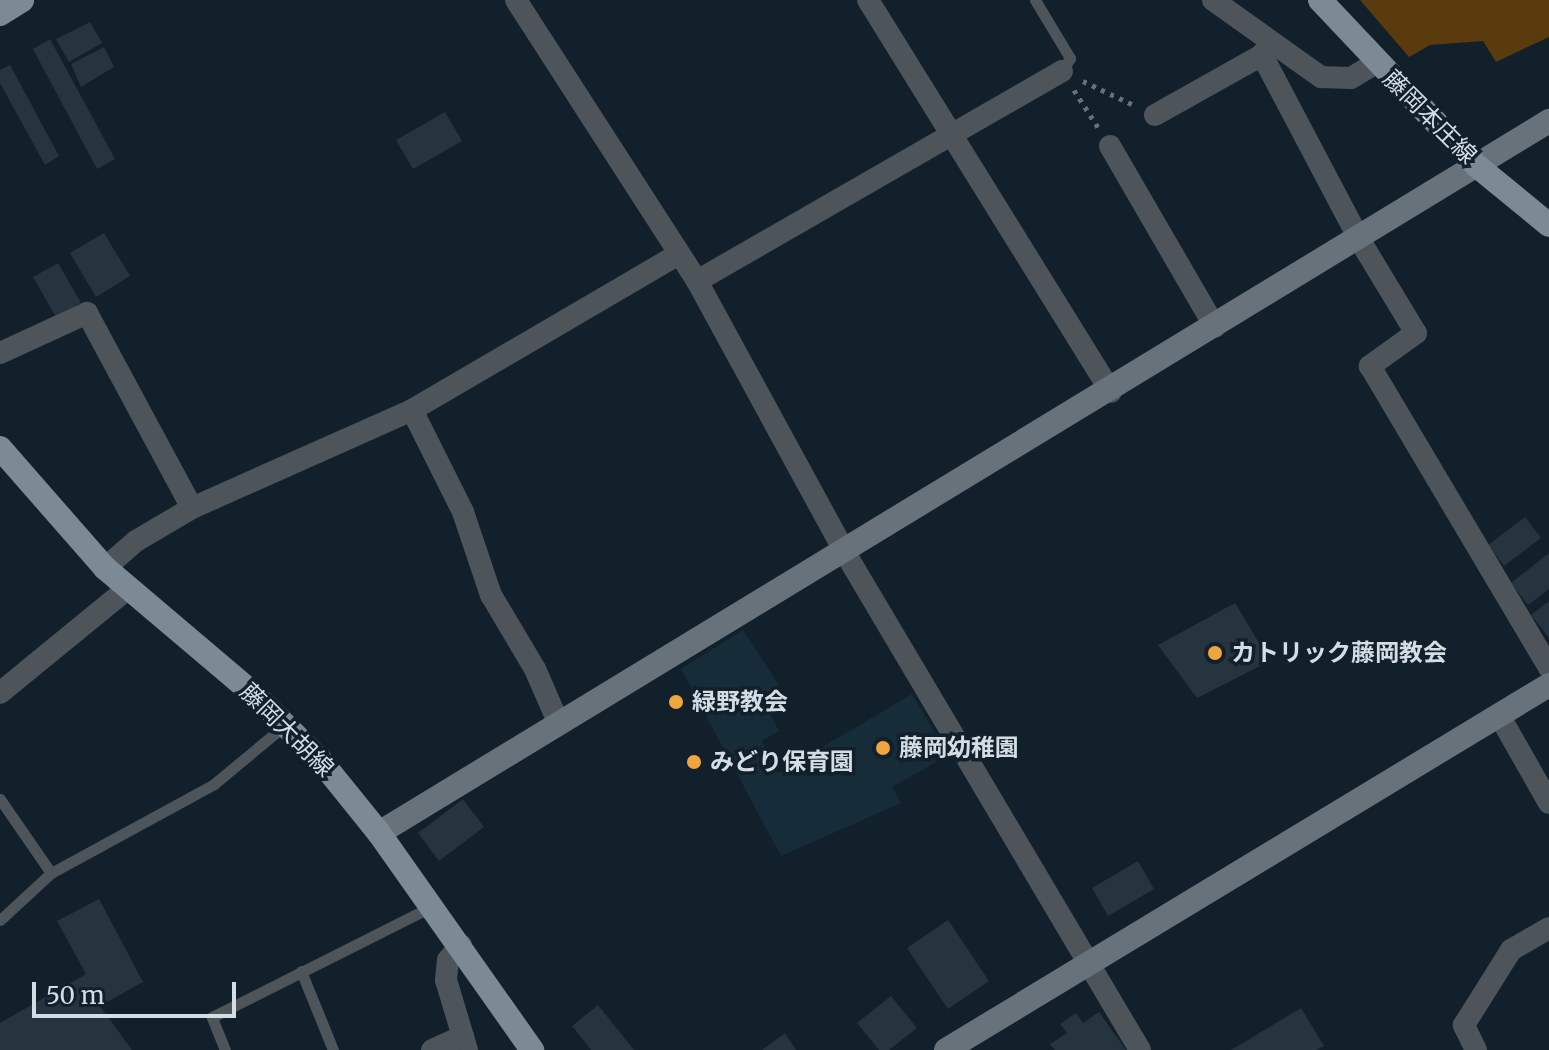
<!DOCTYPE html>
<meta charset="utf-8">
<style>
body{margin:0}
#map{position:relative;width:1549px;height:1050px;overflow:hidden;background:#12202b;font-family:Merriweather,"Noto Sans JP",serif}
div>[style]{position:absolute}
[style*='--x']{left:calc(var(--x)*1px);top:calc(var(--y)*1px);width:calc(var(--w)*1px);rotate:calc(var(--a)*1deg)}
.built>*{inset:0;background:#172c39}
.green>*{inset:0;background:#5a3b0d}
.building>*{inset:0;background:#25343f}
.path>*{height:5px;margin-top:-2.5px;transform-origin:0;background:repeating-linear-gradient(90deg,#65717b 0 4px,transparent 0 10px)}
.lane>*{height:11px;margin:-5.5px;padding:0 5.5px;transform-origin:5.5px;border-radius:5.5px;background:#4d545a}
.street>*{height:22px;margin:-11px;padding:0 11px;transform-origin:11px;border-radius:11px;background:#4d545a}
.secondary>*{height:24px;margin:-12px;padding:0 12px;transform-origin:12px;border-radius:12px;background:#68727b}
.primary>*{height:24px;margin:-12px;padding:0 12px;transform-origin:12px;border-radius:12px;background:#7c8a95}
.dots>*{width:22px;height:22px;translate:-50% -50%;box-sizing:border-box;border:4px solid #12202b;border-radius:50%}
span{translate:-50% -50%;white-space:nowrap;text-align:center;line-height:1.15;-webkit-text-stroke:7px #12202b;paint-order:stroke}
.street-label{font-size:24px;color:#d4dde4}
.poi-label{font-size:24px;color:#d4dde4;font-weight:700}
.left{translate:0 -50%;text-align:left}
.scale{position:absolute;left:32px;top:982px;width:204px;height:36px;box-sizing:border-box;border:4px solid #d4dde4;border-top:0;padding-left:10px;font-size:24px;line-height:28px;white-space:nowrap;color:#d4dde4;-webkit-text-stroke:6px #12202b;paint-order:stroke}
</style>
<div id="map">
<div class="built">
<div style="clip-path:polygon(743px 630px,782px 690px,763px 701px,779px 731px,762px 741px,779px 773px,912px 694px,948px 755px,892px 787px,901px 803px,781px 856px,681px 669px)"></div>
</div>
<div class="green">
<div style="clip-path:polygon(1360px 0,1549px 0,1549px 37px,1496px 62px,1483px 41px,1430px 45px,1409px 57px)"></div>
</div>
<div class="building">
<div style="clip-path:polygon(90px 22px,102px 43px,69px 62px,56px 39px)"></div>
<div style="clip-path:polygon(50px 39px,115px 159px,97px 169px,33px 49px)"></div>
<div style="clip-path:polygon(104px 47px,114px 67px,81px 87px,71px 64px)"></div>
<div style="clip-path:polygon(10px 65px,59px 156px,45px 165px,0 83px,0 70px)"></div>
<div style="clip-path:polygon(445px 112px,462px 141px,413px 169px,396px 140px)"></div>
<div style="clip-path:polygon(104px 233px,130px 276px,96px 297px,70px 253px)"></div>
<div style="clip-path:polygon(58px 263px,81px 303px,56px 317px,33px 277px)"></div>
<div style="clip-path:polygon(1525px 517px,1541px 538px,1504px 566px,1488px 545px)"></div>
<div style="clip-path:polygon(1549px 553px,1549px 589px,1528px 605px,1511px 583px)"></div>
<div style="clip-path:polygon(1549px 601px,1549px 638px,1531px 615px)"></div>
<div style="clip-path:polygon(1235px 603px,1270px 661px,1197px 698px,1158px 645px)"></div>
<div style="clip-path:polygon(463px 799px,484px 827px,439px 861px,418px 833px)"></div>
<div style="clip-path:polygon(1138px 861px,1154px 889px,1108px 916px,1092px 888px)"></div>
<div style="clip-path:polygon(99px 899px,143px 982px,100px 1006px,132px 1050px,0 1050px,0 1023px,86px 974px,57px 921px)"></div>
<div style="clip-path:polygon(948px 920px,989px 981px,948px 1009px,907px 948px)"></div>
<div style="clip-path:polygon(891px 996px,917px 1028px,889px 1050px,879px 1050px,857px 1023px)"></div>
<div style="clip-path:polygon(598px 1005px,634px 1050px,591px 1050px,572px 1026px)"></div>
<div style="clip-path:polygon(1301px 1008px,1324px 1046px,1316px 1050px,1231px 1050px)"></div>
<div style="clip-path:polygon(1099px 1012px,1126px 1050px,1055px 1050px,1050px 1044px,1067px 1033px,1060px 1024px,1076px 1013px,1083px 1023px)"></div>
<div style="clip-path:polygon(785px 1033px,796px 1050px,762px 1050px)"></div>
</div>
<div class="path">
<div style="--x:1083;--y:81;--w:59;--a:25.3"></div>
<div style="--x:1074;--y:90;--w:46;--a:57.3"></div>
</div>
<div class="lane">
<div style="--x:1035;--y:0;--w:68;--a:58.9"></div>
<div style="--x:1070;--y:58;--w:15;--a:122"></div>
<div style="--x:0;--y:799;--w:90;--a:55.4"></div>
<div style="--x:0;--y:920;--w:69;--a:-42.7"></div>
<div style="--x:51;--y:873;--w:186;--a:-28.6"></div>
<div style="--x:214;--y:784;--w:92;--a:-39.7"></div>
<div style="--x:301;--y:971;--w:85;--a:67.9"></div>
<div style="--x:225;--y:1050;--w:35;--a:-112"></div>
<div style="--x:212;--y:1017;--w:247;--a:-26.7"></div>
</div>
<div class="street">
<div style="--x:516;--y:0;--w:334;--a:57.2"></div>
<div style="--x:697;--y:281;--w:307;--a:61.4"></div>
<div style="--x:844;--y:551;--w:580;--a:59.32"></div>
<div style="--x:868;--y:0;--w:461;--a:58.2"></div>
<div style="--x:1213;--y:0;--w:133;--a:35.5"></div>
<div style="--x:1321;--y:77;--w:30;--a:2"></div>
<div style="--x:1351;--y:78;--w:29;--a:-31"></div>
<div style="--x:1271;--y:42;--w:16;--a:125"></div>
<div style="--x:1262;--y:55;--w:208;--a:62.2"></div>
<div style="--x:1359;--y:239;--w:110;--a:58.8"></div>
<div style="--x:1416;--y:333;--w:57;--a:144.3"></div>
<div style="--x:1370;--y:366;--w:351;--a:59.3"></div>
<div style="--x:1155;--y:115;--w:123;--a:-29.3"></div>
<div style="--x:1110;--y:146;--w:209;--a:59.9"></div>
<div style="--x:697;--y:281;--w:421;--a:-29.9"></div>
<div style="--x:0;--y:353;--w:96;--a:-24.7"></div>
<div style="--x:87;--y:313;--w:221;--a:61.7"></div>
<div style="--x:412;--y:410;--w:114;--a:63.4"></div>
<div style="--x:463;--y:512;--w:88;--a:71.4"></div>
<div style="--x:491;--y:595;--w:86;--a:59.3"></div>
<div style="--x:535;--y:669;--w:58;--a:66.5"></div>
<div style="--x:105;--y:568;--w:41;--a:-41.1"></div>
<div style="--x:136;--y:541;--w:65;--a:-30.5"></div>
<div style="--x:192;--y:508;--w:241;--a:-24"></div>
<div style="--x:412;--y:410;--w:309;--a:-30.3"></div>
<div style="--x:0;--y:693;--w:164;--a:-39.3"></div>
<div style="--x:1499;--y:715;--w:101;--a:60.4"></div>
<div style="--x:461;--y:945;--w:20;--a:131"></div>
<div style="--x:448;--y:960;--w:20;--a:96"></div>
<div style="--x:446;--y:980;--w:73;--a:73.3"></div>
<div style="--x:432;--y:1050;--w:34;--a:-24"></div>
<div style="--x:1476;--y:1050;--w:28;--a:-116"></div>
<div style="--x:1464;--y:1025;--w:89;--a:-57.9"></div>
<div style="--x:1511;--y:950;--w:44;--a:-30.1"></div>
</div>
<div class="secondary">
<div style="--x:379;--y:833;--w:1370;--a:-31.32"></div>
<div style="--x:946;--y:1050;--w:705;--a:-31.19"></div>
</div>
<div class="primary">
<div style="--x:1320;--y:0;--w:228;--a:46.6"></div>
<div style="--x:1477;--y:166;--w:93;--a:39.3"></div>
<div style="--x:0;--y:14;--w:26;--a:-32"></div>
<div style="--x:0;--y:448;--w:159;--a:48.8"></div>
<div style="--x:105;--y:568;--w:197;--a:40.3"></div>
<div style="--x:255;--y:695;--w:92;--a:45"></div>
<div style="--x:320;--y:760;--w:94;--a:51.1"></div>
<div style="--x:379;--y:833;--w:266;--a:54.8"></div>
</div>
<div class="dots">
<div style="left:1215px;top:653px;background:#f0a63f"></div>
<div style="left:676px;top:702px;background:#f0a63f"></div>
<div style="left:883px;top:748px;background:#f0a63f"></div>
<div style="left:694px;top:762px;background:#f0a63f"></div>
</div>
<div class="street-label">
<span style="left:1430px;top:117px;rotate:45deg">藤岡本庄線</span>
<span style="left:287px;top:730px;rotate:45deg">藤岡大胡線</span>
</div>
<div class="poi-label">
<span class="left" style="left:1231px;top:653px">カトリック藤岡教会</span>
<span class="left" style="left:692px;top:702px">緑野教会</span>
<span class="left" style="left:899px;top:748px">藤岡幼稚園</span>
<span class="left" style="left:710px;top:762px">みどり保育園</span>
</div>
<div class="scale">50 m</div>
</div>
